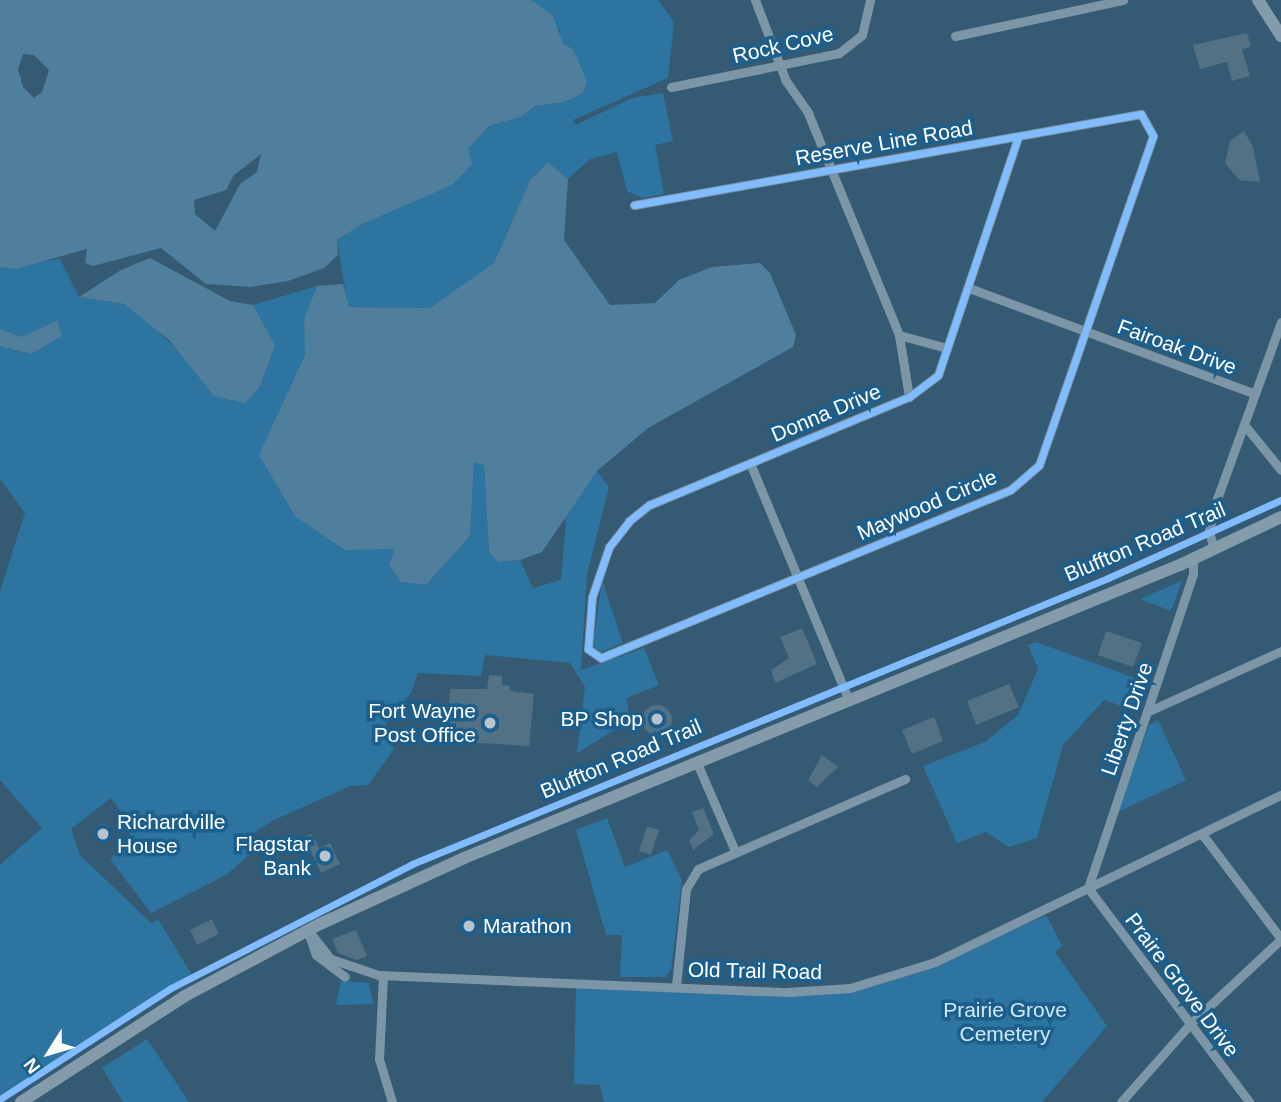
<!DOCTYPE html>
<style>
body{margin:0}
#map{position:relative;width:1281px;height:1102px;overflow:hidden;background:#355a73;font-family:Helvetica,sans-serif}
div>[style]{position:absolute}
[style*='--x']{left:calc(var(--x)*1px);top:calc(var(--y)*1px);width:calc(var(--w)*1px);rotate:calc(var(--a)*1deg)}
.green>*{inset:0;background:#2d74a1}
.water>*{inset:0;background:#507e9d}
.building>*{inset:0;background:#537185}
.round{border-radius:50%}
.minor>*{height:9px;margin:-4.5px;padding:0 4.5px;transform-origin:4.5px;border-radius:4.5px;background:#7c96a7}
.secondary>*{height:12px;margin:-6px;padding:0 6px;transform-origin:6px;border-radius:6px;background:#849bac}
.cycleway>*{height:7px;margin:-3.5px;padding:0 3.5px;transform-origin:3.5px;border-radius:3.5px;background:#80bcff}
.dots>*{width:19px;height:19px;translate:-50% -50%;box-sizing:border-box;border:4px solid #1c5f8c;border-radius:50%}
span{translate:-50% -50%;white-space:nowrap;text-align:center;line-height:1.15;-webkit-text-stroke:7px #1c5f8c;paint-order:stroke}
.street-label{font-size:21px;color:#fff}
.poi-label{font-size:21px;color:#fff}
.right{translate:-100% -50%;text-align:right}
.left{translate:0 -50%;text-align:left}
.park-label{font-size:21px;color:#cee9f9}
.north{position:absolute;left:14px;top:1018px;width:70px;height:70px;-webkit-text-stroke:5px #1c5f8c;paint-order:stroke;rotate:233deg;font-size:19px;font-weight:700;line-height:28px;text-align:center;color:#fff}
.north::after{content:'';display:block;margin:auto;width:24px;height:32px;background:#fff;clip-path:polygon(50% 0,100% 100%,50% 72%,0 100%)}
</style>
<div id="map">
<div class="green">
<div style="clip-path:polygon(531px 0,658px 0,674px 22px,668px 78px,573px 120px,576px 125px,632px 98px,663px 93px,673px 141px,655px 145px,664px 194px,642px 198px,627px 191px,617px 152px,590px 159px,568px 179px,548px 162px,530px 180px,494px 263px,462px 286px,430px 308px,348px 307px,337px 240px,468px 149px,489px 126px,521px 117px,535px 106px,564px 102px,559px 29px)"></div>
<div style="clip-path:polygon(60px 259px,79px 297px,123px 304px,148px 321px,199px 372px,214px 396px,260px 387px,275px 345px,253px 305px,317px 286px,304px 319px,306px 355px,285px 403px,345px 550px,396px 548px,389px 565px,401px 582px,426px 585px,470px 536px,474px 462px,484px 464px,489px 552px,498px 562px,520px 560px,533px 588px,561px 580px,566px 520px,562px 517px,597px 471px,609px 487px,587px 574px,581px 670px,644px 648px,659px 685px,627px 698px,629px 721px,577px 753px,585px 687px,570px 663px,485px 655px,481px 676px,418px 673px,411px 693px,386px 722px,387px 740px,394px 749px,368px 785px,350px 786px,272px 821px,258px 830px,248px 841px,249px 855px,226px 875px,151px 913px,110px 859px,127px 844px,131px 826px,111px 798px,71px 829px,80px 855px,151px 923px,158px 919px,192px 975px,0 1095px,0 865px,42px 828px,0 780px,0 591px,25px 513px,0 479px,0 346px,31px 354px,56px 320px,22px 338px,0 329px,0 267px)"></div>
<div style="clip-path:polygon(602px 580px,623px 643px,601px 652px,593px 646px)"></div>
<div style="clip-path:polygon(1182px 581px,1171px 611px,1140px 599px)"></div>
<div style="clip-path:polygon(1036px 642px,1146px 682px,1136px 711px,1104px 700px,1063px 745px,1037px 838px,1009px 847px,986px 832px,957px 843px,923px 766px,985px 742px,1018px 715px,1038px 669px,1028px 645px)"></div>
<div style="clip-path:polygon(1158px 720px,1186px 780px,1118px 812px,1149px 725px)"></div>
<div style="clip-path:polygon(607px 818px,625px 867px,667px 850px,682px 880px,671px 970px,665px 977px,620px 977px,622px 935px,606px 935px,576px 830px)"></div>
<div style="clip-path:polygon(1046px 915px,1062px 946px,1055px 952px,1107px 1026px,1042px 1102px,604px 1102px,600px 1085px,574px 1084px,576px 988px,777px 996px,846px 992px,923px 971px)"></div>
<div style="clip-path:polygon(341px 981px,369px 983px,373px 1004px,336px 1005px)"></div>
<div style="clip-path:polygon(147px 1039px,189px 1102px,123px 1102px,102px 1068px)"></div>
</div>
<div class="water">
<div style="clip-path:polygon(evenodd,0 0,531px 0,553px 16px,563px 44px,573px 49px,587px 81px,583px 93px,564px 102px,535px 106px,521px 117px,489px 126px,468px 149px,472px 164px,452px 185px,362px 224px,337px 240px,338px 255px,324px 268px,288px 281px,251px 287px,206px 284px,161px 248px,93px 266px,85px 263px,87px 249px,15px 269px,0 267px,0 0,23px 54px,34px 55px,49px 70px,42px 92px,34px 98px,23px 87px,18px 69px,23px 54px,0 0,261px 154px,257px 172px,240px 184px,215px 231px,195px 214px,194px 200px,226px 190px,234px 175px,261px 154px)"></div>
<div style="clip-path:polygon(548px 162px,568px 179px,564px 240px,610px 305px,655px 303px,679px 280px,712px 267px,760px 263px,770px 273px,796px 335px,793px 347px,648px 428px,597px 471px,542px 552px,520px 560px,498px 562px,489px 552px,484px 465px,474px 462px,470px 536px,426px 585px,401px 582px,389px 565px,395px 549px,345px 550px,295px 516px,259px 455px,305px 355px,304px 319px,317px 286px,343px 284px,349px 307px,430px 308px,494px 263px,530px 180px)"></div>
<div style="clip-path:polygon(150px 258px,230px 301px,253px 305px,275px 345px,260px 387px,245px 403px,214px 396px,169px 340px,124px 304px,79px 297px,121px 270px)"></div>
<div style="clip-path:polygon(57px 320px,62px 336px,31px 354px,0 346px,0 329px,22px 337px)"></div>
</div>
<div class="building">
<div style="clip-path:polygon(1247px 33px,1251px 47px,1242px 49px,1250px 76px,1232px 81px,1227px 62px,1200px 69px,1193px 45px)"></div>
<div style="clip-path:polygon(1244px 131px,1253px 147px,1260px 182px,1239px 180px,1225px 163px,1230px 141px)"></div>
<div style="clip-path:polygon(802px 628px,817px 664px,775px 683px,771px 670px,789px 658px,780px 637px)"></div>
<div style="clip-path:polygon(1106px 631px,1142px 643px,1133px 667px,1098px 655px)"></div>
<div style="clip-path:polygon(489px 675px,502px 676px,502px 685px,510px 686px,510px 691px,534px 694px,529px 746px,446px 741px,450px 689px,487px 689px)"></div>
<div style="clip-path:polygon(1009px 684px,1019px 707px,976px 725px,967px 701px)"></div>
<div class="round" style="left:642px;top:705px;width:30px;height:30px"></div>
<div style="clip-path:polygon(934px 717px,943px 741px,912px 754px,902px 730px)"></div>
<div style="clip-path:polygon(822px 755px,838px 767px,817px 787px,808px 780px)"></div>
<div style="clip-path:polygon(703px 808px,714px 834px,693px 850px,689px 840px,699px 830px,692px 812px)"></div>
<div class="round" style="left:95px;top:824px;width:16px;height:16px"></div>
<div style="clip-path:polygon(647px 826px,659px 830px,651px 855px,639px 851px)"></div>
<div style="clip-path:polygon(312px 834px,319px 848px,330px 843px,340px 864px,321px 873px,304px 837px)"></div>
<div style="clip-path:polygon(212px 919px,219px 934px,197px 945px,190px 930px)"></div>
<div style="clip-path:polygon(356px 930px,367px 956px,357px 960px,338px 953px,332px 939px)"></div>
</div>
<div class="minor">
<div style="--x:755;--y:0;--w:87;--a:69.1"></div>
<div style="--x:786;--y:81;--w:39;--a:55"></div>
<div style="--x:808;--y:113;--w:240;--a:67.7"></div>
<div style="--x:899;--y:335;--w:63;--a:80.8"></div>
<div style="--x:955;--y:36;--w:172;--a:-12.1"></div>
<div style="--x:671;--y:87;--w:171;--a:-11.4"></div>
<div style="--x:839;--y:53;--w:29;--a:-38"></div>
<div style="--x:862;--y:35;--w:36;--a:-77"></div>
<div style="--x:634;--y:205;--w:515;--a:-10.18"></div>
<div style="--x:1141;--y:114;--w:25;--a:61"></div>
<div style="--x:1153;--y:136;--w:348;--a:109.1"></div>
<div style="--x:1039;--y:465;--w:38;--a:139"></div>
<div style="--x:1010;--y:490;--w:442;--a:157.7"></div>
<div style="--x:601;--y:658;--w:16;--a:-145"></div>
<div style="--x:588;--y:649;--w:52;--a:-85.6"></div>
<div style="--x:592;--y:597;--w:53;--a:-71.2"></div>
<div style="--x:609;--y:547;--w:33;--a:-52"></div>
<div style="--x:629;--y:521;--w:26;--a:-39"></div>
<div style="--x:649;--y:505;--w:282;--a:-22.6"></div>
<div style="--x:909;--y:397;--w:36;--a:-37"></div>
<div style="--x:938;--y:375;--w:251;--a:-71.4"></div>
<div style="--x:969;--y:288;--w:305;--a:20.3"></div>
<div style="--x:899;--y:335;--w:50;--a:15.2"></div>
<div style="--x:1246;--y:427;--w:55;--a:50.9"></div>
<div style="--x:750;--y:463;--w:258;--a:67.4"></div>
<div style="--x:1214;--y:549;--w:19;--a:-106"></div>
<div style="--x:1209;--y:531;--w:36;--a:-76"></div>
<div style="--x:1218;--y:496;--w:185;--a:-70.1"></div>
<div style="--x:1193;--y:559;--w:15;--a:90"></div>
<div style="--x:1193;--y:574;--w:331;--a:108.5"></div>
<div style="--x:1088;--y:888;--w:268;--a:53"></div>
<div style="--x:1149;--y:711;--w:145;--a:-24.4"></div>
<div style="--x:697;--y:763;--w:94;--a:66.7"></div>
<div style="--x:1202;--y:834;--w:131;--a:53"></div>
<div style="--x:308;--y:930;--w:37;--a:52"></div>
<div style="--x:331;--y:959;--w:50;--a:18.8"></div>
<div style="--x:378;--y:975;--w:409;--a:2.4"></div>
<div style="--x:787;--y:992;--w:63;--a:-3.6"></div>
<div style="--x:850;--y:988;--w:89;--a:-17"></div>
<div style="--x:935;--y:962;--w:384;--a:-25.8"></div>
<div style="--x:308;--y:932;--w:24;--a:71"></div>
<div style="--x:316;--y:955;--w:36;--a:37"></div>
<div style="--x:383;--y:975;--w:84;--a:92.7"></div>
<div style="--x:379;--y:1059;--w:45;--a:73.2"></div>
<div style="--x:676;--y:986;--w:98;--a:-84.1"></div>
<div style="--x:686;--y:889;--w:23;--a:-59"></div>
<div style="--x:698;--y:869;--w:226;--a:-23.5"></div>
<div style="--x:1121;--y:1102;--w:104;--a:-48.5"></div>
<div style="--x:1190;--y:1024;--w:125;--a:-43"></div>
</div>
<div class="secondary">
<div style="--x:1258;--y:0;--w:43;--a:57.4"></div>
<div style="--x:21;--y:1102;--w:193;--a:-32.9"></div>
<div style="--x:183;--y:997;--w:155;--a:-28.1"></div>
<div style="--x:320;--y:924;--w:158;--a:-24.6"></div>
<div style="--x:464;--y:858;--w:774;--a:-22.26"></div>
<div style="--x:1180;--y:565;--w:112;--a:-25.4"></div>
</div>
<div class="cycleway">
<div style="--x:634;--y:205;--w:515;--a:-10.18"></div>
<div style="--x:1141;--y:114;--w:25;--a:61"></div>
<div style="--x:1153;--y:136;--w:348;--a:109.1"></div>
<div style="--x:1039;--y:465;--w:38;--a:139"></div>
<div style="--x:1010;--y:490;--w:442;--a:157.7"></div>
<div style="--x:601;--y:658;--w:16;--a:-145"></div>
<div style="--x:588;--y:649;--w:52;--a:-85.6"></div>
<div style="--x:592;--y:597;--w:53;--a:-71.2"></div>
<div style="--x:609;--y:547;--w:33;--a:-52"></div>
<div style="--x:629;--y:521;--w:26;--a:-39"></div>
<div style="--x:649;--y:505;--w:282;--a:-22.6"></div>
<div style="--x:909;--y:397;--w:36;--a:-37"></div>
<div style="--x:938;--y:375;--w:251;--a:-71.4"></div>
<div style="--x:0;--y:1099;--w:204;--a:-33"></div>
<div style="--x:171;--y:988;--w:271;--a:-27.2"></div>
<div style="--x:412;--y:864;--w:752;--a:-22.34"></div>
<div style="--x:1108;--y:578;--w:190;--a:-24.3"></div>
</div>
<div class="dots">
<div style="left:657px;top:719px;background:#b8c5ce"></div>
<div style="left:490px;top:723px;background:#b8c5ce"></div>
<div style="left:103px;top:834px;background:#b8c5ce"></div>
<div style="left:325px;top:856px;background:#b8c5ce"></div>
<div style="left:469px;top:926px;background:#b8c5ce"></div>
</div>
<div class="street-label">
<span style="left:783px;top:45px;rotate:-13deg">Rock Cove</span>
<span style="left:884px;top:143px;rotate:-10deg">Reserve Line Road</span>
<span style="left:1177px;top:347px;rotate:20deg">Fairoak Drive</span>
<span style="left:826px;top:413px;rotate:-23deg">Donna Drive</span>
<span style="left:927px;top:505px;rotate:-23deg">Maywood Circle</span>
<span style="left:1145px;top:542px;rotate:-23deg">Bluffton Road Trail</span>
<span style="left:1127px;top:719px;rotate:-71deg">Liberty Drive</span>
<span style="left:621px;top:759px;rotate:-23deg">Bluffton Road Trail</span>
<span style="left:755px;top:971px;rotate:1deg">Old Trail Road</span>
<span style="left:1182px;top:985px;rotate:53deg">Praire Grove Drive</span>
</div>
<div class="poi-label">
<span class="right" style="left:476px;top:723px">Fort Wayne<br>Post Office</span>
<span class="right" style="left:643px;top:719px">BP Shop</span>
<span class="left" style="left:117px;top:834px">Richardville<br>House</span>
<span class="right" style="left:311px;top:856px">Flagstar<br>Bank</span>
<span class="left" style="left:483px;top:926px">Marathon</span>
</div>
<div class="park-label">
<span style="left:1005px;top:1022px">Prairie Grove<br>Cemetery</span>
</div>
<div class="north">N</div>
</div>
